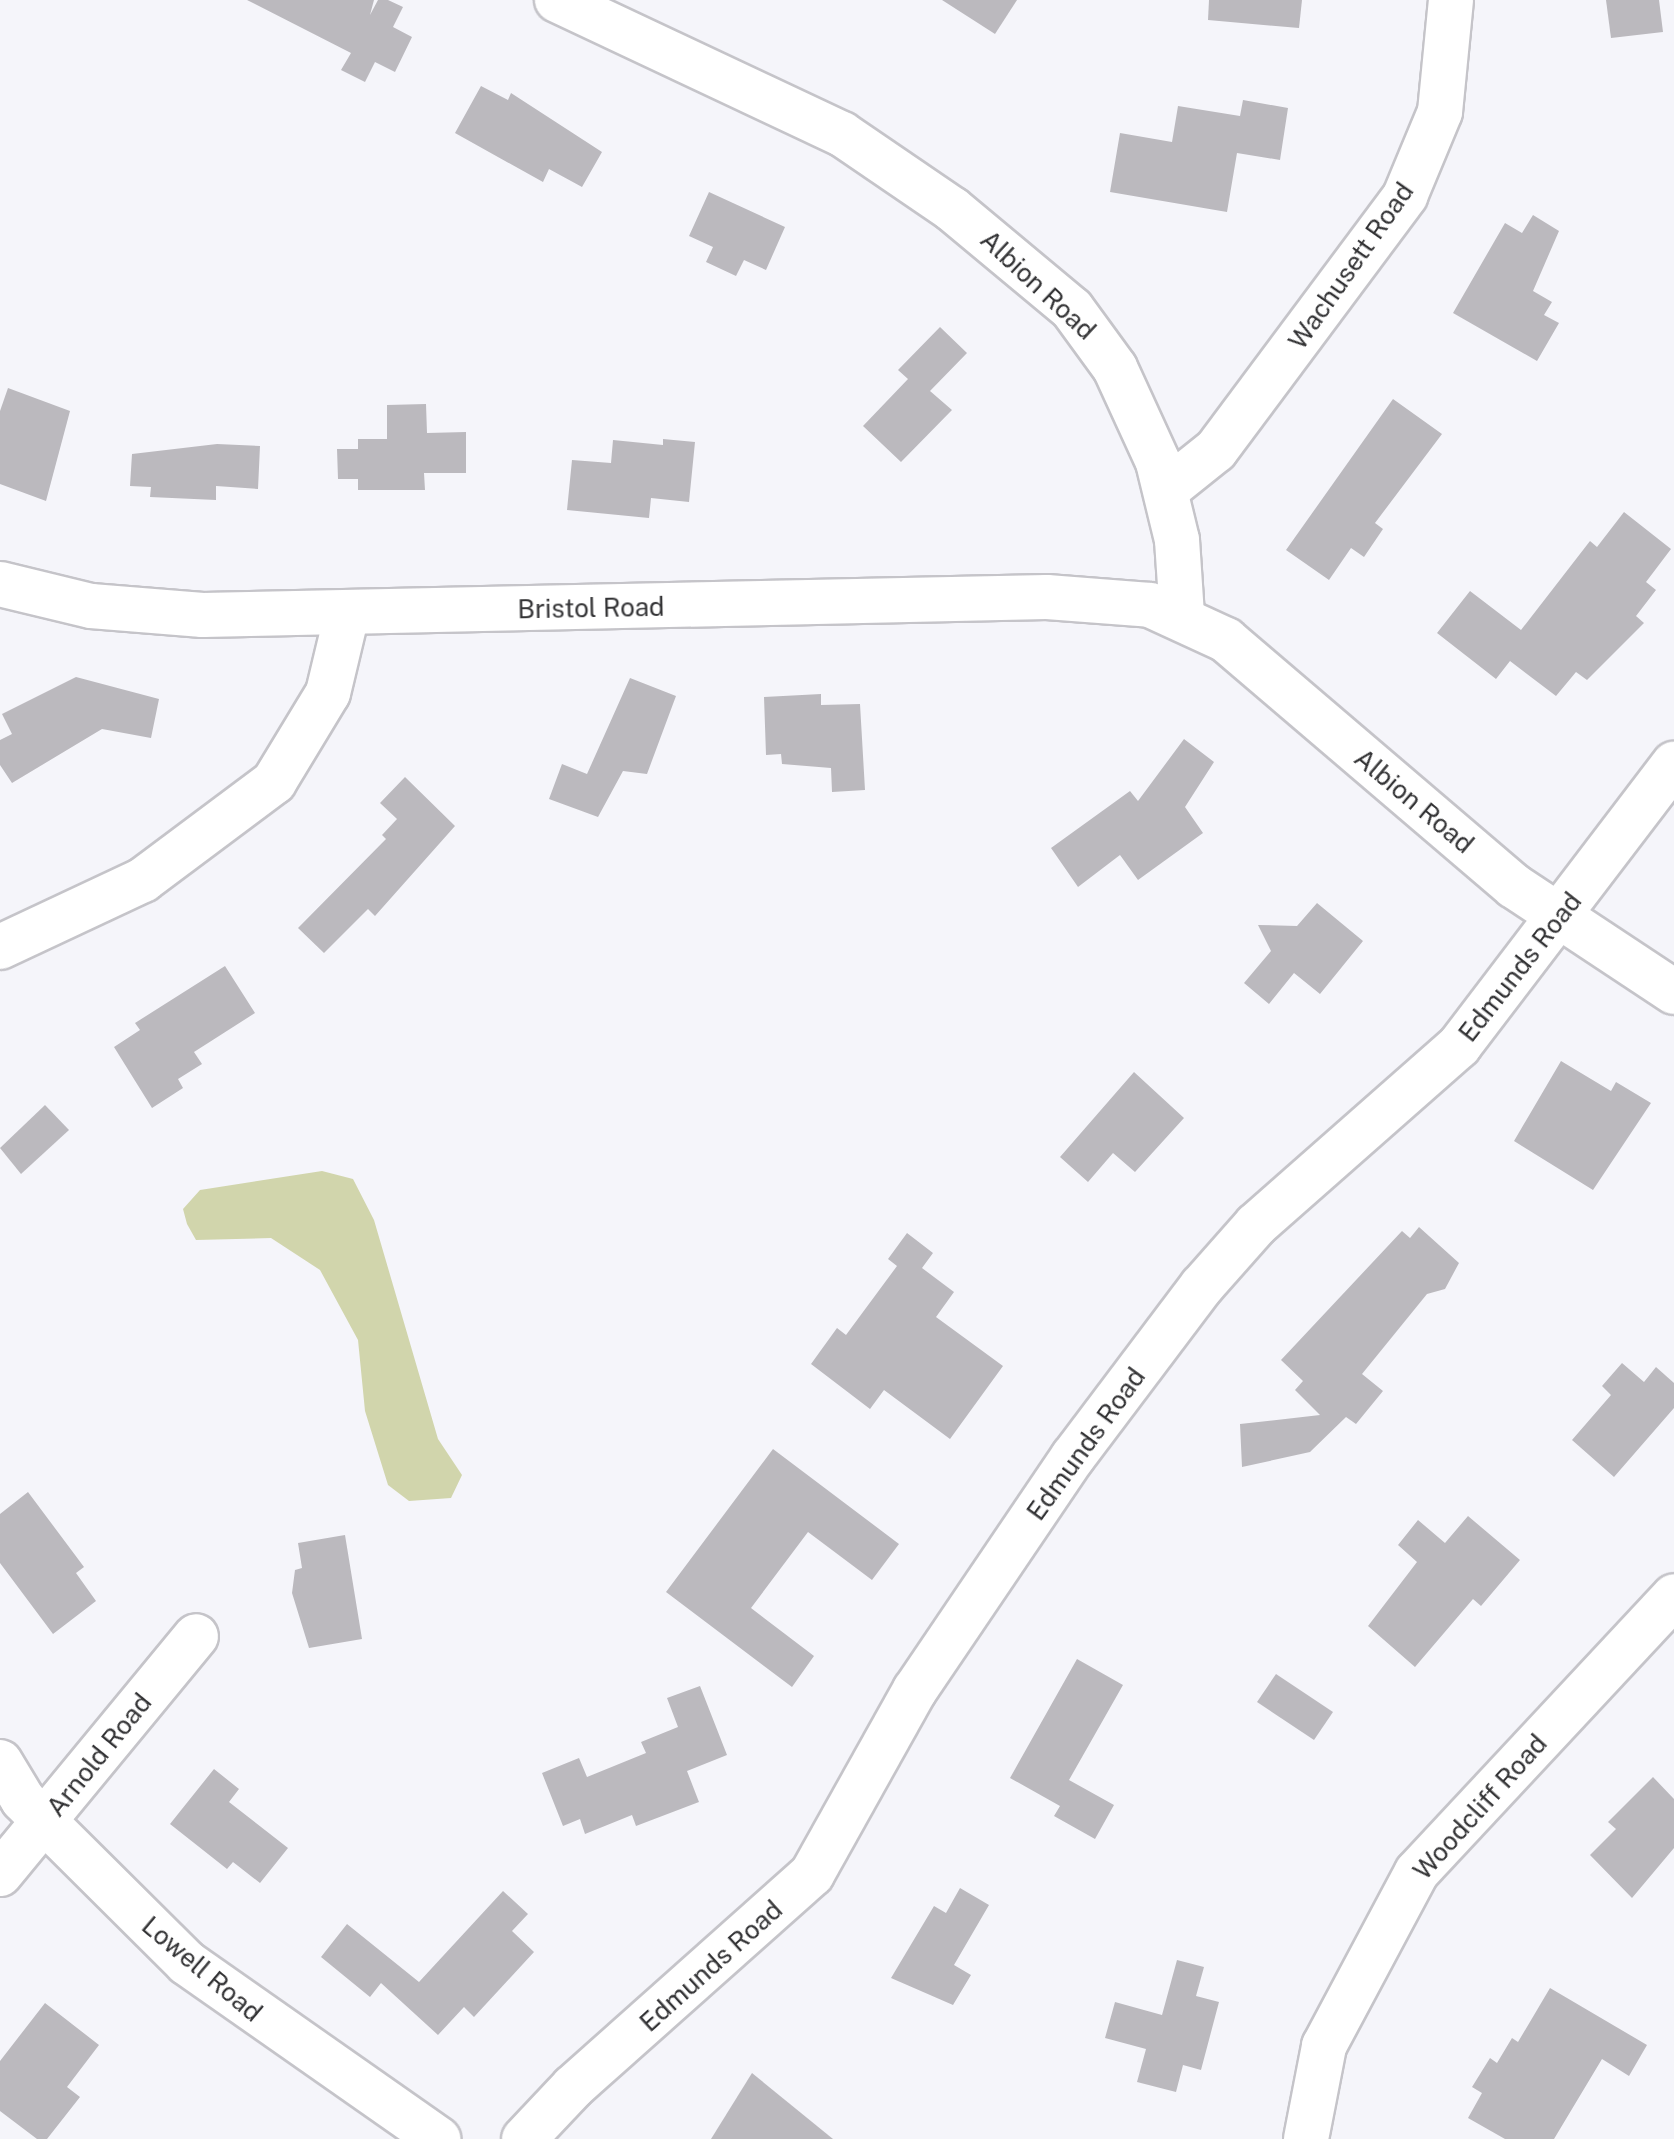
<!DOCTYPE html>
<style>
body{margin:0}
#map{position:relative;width:1674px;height:2139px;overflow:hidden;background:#f5f5fa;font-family:"Public Sans",sans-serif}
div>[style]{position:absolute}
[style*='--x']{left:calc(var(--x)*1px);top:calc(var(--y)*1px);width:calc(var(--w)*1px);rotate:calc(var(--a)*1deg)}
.green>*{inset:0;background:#d1d5ac}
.building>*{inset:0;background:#bbb9be}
.roads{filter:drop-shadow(2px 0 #c5c4c9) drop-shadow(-2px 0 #c5c4c9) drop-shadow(0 2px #c5c4c9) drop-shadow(0 -2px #c5c4c9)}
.minor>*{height:44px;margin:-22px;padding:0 22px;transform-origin:22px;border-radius:22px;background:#fff}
span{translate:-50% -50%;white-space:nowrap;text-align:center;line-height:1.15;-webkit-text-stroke:8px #fff;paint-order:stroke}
.street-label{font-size:26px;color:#333335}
</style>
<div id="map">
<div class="green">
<div style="clip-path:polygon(322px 1171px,353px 1179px,374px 1220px,438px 1439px,462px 1475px,451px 1498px,409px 1501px,388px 1485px,365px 1411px,358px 1340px,320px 1270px,271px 1238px,196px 1240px,187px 1224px,183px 1209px,200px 1190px)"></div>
</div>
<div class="building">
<div style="clip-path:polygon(247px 0,374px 0,370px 15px,378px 0,388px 0,403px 7px,393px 27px,412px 37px,395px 72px,375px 62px,365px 82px,341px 70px,351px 53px)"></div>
<div style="clip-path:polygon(942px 0,1017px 0,995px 34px)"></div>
<div style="clip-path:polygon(1209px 0,1302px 0,1299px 28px,1208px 20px)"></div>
<div style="clip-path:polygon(1606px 0,1659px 0,1663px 32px,1611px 38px)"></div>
<div style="clip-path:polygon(481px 86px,508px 100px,511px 93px,602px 152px,582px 187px,549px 169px,543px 182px,455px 133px)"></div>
<div style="clip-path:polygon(1243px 100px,1288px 108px,1280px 160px,1237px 153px,1227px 212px,1110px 192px,1120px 133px,1172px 142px,1178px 106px,1240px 116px)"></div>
<div style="clip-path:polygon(709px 192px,785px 227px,766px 270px,744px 260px,736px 276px,706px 262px,713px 247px,689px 236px)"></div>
<div style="clip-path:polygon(1533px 215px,1559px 231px,1533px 291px,1552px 302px,1544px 315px,1559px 323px,1537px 361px,1453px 313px,1505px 223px,1522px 233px)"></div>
<div style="clip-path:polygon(940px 327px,967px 353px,930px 391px,952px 410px,901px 462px,863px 426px,908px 379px,898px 370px)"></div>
<div style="clip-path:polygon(8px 388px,70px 411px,46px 501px,0 484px,0 411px)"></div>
<div style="clip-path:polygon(1393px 399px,1442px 434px,1375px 523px,1383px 529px,1364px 557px,1351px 548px,1329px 580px,1286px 550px)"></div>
<div style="clip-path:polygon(426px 404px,427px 433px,466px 432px,466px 473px,424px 473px,425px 490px,358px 490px,358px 479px,338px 479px,337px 449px,358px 449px,358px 439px,387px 439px,387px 405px)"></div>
<div style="clip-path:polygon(663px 439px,695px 442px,689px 502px,651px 498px,649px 518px,567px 510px,572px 460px,611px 463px,613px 440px,663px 445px)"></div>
<div style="clip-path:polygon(217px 444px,260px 446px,258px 489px,216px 486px,216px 500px,150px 497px,151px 487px,130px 486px,132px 454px)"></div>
<div style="clip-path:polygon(1624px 512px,1671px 549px,1646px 582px,1656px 590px,1636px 616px,1644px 623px,1587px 680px,1576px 672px,1556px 696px,1510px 661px,1496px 679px,1437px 633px,1470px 591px,1521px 630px,1590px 541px,1597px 547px)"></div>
<div style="clip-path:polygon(76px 677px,159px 699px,151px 738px,102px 729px,12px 783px,0 765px,0 740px,12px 734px,2px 714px)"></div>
<div style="clip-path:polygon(630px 678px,676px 696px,647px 774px,623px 771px,598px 817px,549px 799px,562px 764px,587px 774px)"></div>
<div style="clip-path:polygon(821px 694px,821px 705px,860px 704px,865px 790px,832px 792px,831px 768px,782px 764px,781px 754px,766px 755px,764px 697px)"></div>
<div style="clip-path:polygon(1184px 739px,1214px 762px,1185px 807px,1203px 833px,1138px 880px,1120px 855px,1078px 887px,1051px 848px,1130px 791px,1138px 801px)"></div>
<div style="clip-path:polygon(405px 777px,455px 826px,375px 916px,368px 909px,324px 953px,298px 928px,386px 839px,382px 835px,397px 819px,380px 803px)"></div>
<div style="clip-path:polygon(1317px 903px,1363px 941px,1320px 994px,1294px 973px,1269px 1004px,1244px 983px,1271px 951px,1258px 925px,1297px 926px)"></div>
<div style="clip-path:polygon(225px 966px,255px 1013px,194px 1052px,202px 1064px,178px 1079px,183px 1088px,152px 1108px,114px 1047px,140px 1030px,135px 1023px)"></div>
<div style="clip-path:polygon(1561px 1061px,1611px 1091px,1616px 1082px,1651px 1103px,1593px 1190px,1514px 1141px)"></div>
<div style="clip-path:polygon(1134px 1072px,1184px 1118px,1135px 1172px,1113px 1153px,1088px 1182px,1060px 1157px)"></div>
<div style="clip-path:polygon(45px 1105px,69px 1130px,21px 1174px,0 1148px)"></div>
<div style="clip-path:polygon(1419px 1227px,1459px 1263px,1445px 1289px,1427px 1294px,1362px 1374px,1383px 1391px,1356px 1424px,1346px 1417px,1310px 1452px,1242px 1467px,1240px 1424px,1320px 1415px,1295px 1390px,1303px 1381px,1281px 1360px,1402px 1231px,1410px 1238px)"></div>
<div style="clip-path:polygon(907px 1233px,933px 1253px,922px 1268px,954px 1292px,936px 1317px,1003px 1366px,950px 1439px,884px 1390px,870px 1409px,811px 1364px,837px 1328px,846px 1335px,897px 1266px,888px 1259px)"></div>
<div style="clip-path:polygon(1622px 1363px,1644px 1382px,1656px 1367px,1674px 1383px,1674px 1408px,1614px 1477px,1572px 1440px,1611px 1395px,1602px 1386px)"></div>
<div style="clip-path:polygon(773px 1449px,899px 1544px,872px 1580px,808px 1532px,751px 1608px,814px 1656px,792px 1687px,666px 1592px)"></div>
<div style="clip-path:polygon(28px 1492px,84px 1567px,76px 1573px,96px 1601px,53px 1634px,0 1563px,0 1514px)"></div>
<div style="clip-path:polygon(1468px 1516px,1520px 1560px,1481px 1606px,1473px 1599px,1415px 1667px,1368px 1626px,1417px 1562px,1398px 1545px,1418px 1520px,1445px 1543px)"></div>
<div style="clip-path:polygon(345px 1535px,362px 1639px,309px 1648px,292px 1593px,295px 1570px,302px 1568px,298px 1543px)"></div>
<div style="clip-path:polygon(1077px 1659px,1123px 1685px,1069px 1780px,1114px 1805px,1095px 1839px,1054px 1816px,1060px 1806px,1010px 1778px)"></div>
<div style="clip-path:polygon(1276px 1674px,1333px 1712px,1314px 1740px,1257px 1702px)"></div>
<div style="clip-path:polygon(700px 1686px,727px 1755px,687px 1771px,699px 1802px,636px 1826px,632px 1815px,585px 1834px,580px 1819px,563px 1826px,542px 1773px,579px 1758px,587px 1777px,646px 1753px,641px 1742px,678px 1727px,667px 1698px)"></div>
<div style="clip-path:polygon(214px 1769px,239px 1789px,229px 1802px,288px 1848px,260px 1883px,233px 1862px,227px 1869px,170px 1824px)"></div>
<div style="clip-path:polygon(1653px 1777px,1674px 1799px,1674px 1848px,1632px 1898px,1590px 1855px,1616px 1829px,1608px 1822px)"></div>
<div style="clip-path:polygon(960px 1888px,989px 1905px,954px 1965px,971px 1975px,953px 2005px,891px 1978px,934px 1906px,946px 1913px)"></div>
<div style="clip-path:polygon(503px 1891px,528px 1914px,512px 1931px,534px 1952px,474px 2017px,464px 2007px,438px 2035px,381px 1983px,370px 1997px,321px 1957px,347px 1924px,419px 1982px)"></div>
<div style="clip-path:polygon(1177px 1960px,1204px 1967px,1196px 1996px,1219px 2002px,1201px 2070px,1183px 2065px,1176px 2092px,1137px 2082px,1146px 2049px,1105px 2038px,1115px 2002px,1162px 2015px)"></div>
<div style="clip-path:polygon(1550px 1988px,1647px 2045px,1629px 2076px,1602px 2059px,1554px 2139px,1505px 2139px,1468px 2118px,1482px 2093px,1472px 2087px,1490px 2058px,1497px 2063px,1512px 2038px,1518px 2042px)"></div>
<div style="clip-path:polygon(45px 2003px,99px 2045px,67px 2087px,80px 2097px,47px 2139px,37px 2139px,0 2111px,0 2061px)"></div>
<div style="clip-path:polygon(752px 2073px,833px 2139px,711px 2139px)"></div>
</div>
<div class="roads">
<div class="minor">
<div style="--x:557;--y:0;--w:315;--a:25.2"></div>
<div style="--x:842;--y:134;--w:133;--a:34.3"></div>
<div style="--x:952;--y:209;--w:156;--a:39.8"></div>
<div style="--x:1072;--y:309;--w:73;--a:53.9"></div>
<div style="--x:1115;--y:368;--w:103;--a:65.4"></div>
<div style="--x:1158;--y:462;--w:80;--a:76.3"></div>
<div style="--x:1177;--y:540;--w:75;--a:86.2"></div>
<div style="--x:1166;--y:490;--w:64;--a:-38.7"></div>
<div style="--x:1216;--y:450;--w:317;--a:-53.3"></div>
<div style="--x:1405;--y:196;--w:91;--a:-67.4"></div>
<div style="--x:1440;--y:112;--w:113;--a:-84.4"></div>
<div style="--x:0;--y:584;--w:94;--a:13.6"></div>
<div style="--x:91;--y:606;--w:112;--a:4.6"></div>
<div style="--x:203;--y:615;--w:844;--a:-1.22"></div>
<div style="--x:1047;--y:597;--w:103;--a:4.4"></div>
<div style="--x:1150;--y:605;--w:84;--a:24.7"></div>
<div style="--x:1226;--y:640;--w:379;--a:40.5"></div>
<div style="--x:1514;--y:886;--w:192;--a:33.5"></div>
<div style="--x:0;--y:947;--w:158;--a:-25.1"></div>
<div style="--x:143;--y:880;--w:164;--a:-36.8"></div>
<div style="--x:274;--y:782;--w:104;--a:-58.8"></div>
<div style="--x:328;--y:693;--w:81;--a:-76.5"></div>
<div style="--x:0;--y:1762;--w:44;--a:58.8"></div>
<div style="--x:23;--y:1800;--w:231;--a:44.8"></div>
<div style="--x:187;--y:1963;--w:307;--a:35"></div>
<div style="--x:0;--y:1874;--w:308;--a:-50.5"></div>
<div style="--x:524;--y:2139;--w:71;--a:-46.7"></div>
<div style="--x:573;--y:2087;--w:320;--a:-41.7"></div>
<div style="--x:812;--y:1874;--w:211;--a:-60.8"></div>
<div style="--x:915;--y:1690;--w:282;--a:-55.9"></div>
<div style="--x:1073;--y:1457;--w:214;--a:-53"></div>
<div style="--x:1202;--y:1286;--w:81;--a:-48.5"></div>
<div style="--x:1256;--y:1225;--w:271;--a:-41.4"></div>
<div style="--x:1459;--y:1046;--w:355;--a:-52.7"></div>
<div style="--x:1306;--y:2139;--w:95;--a:-79"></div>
<div style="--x:1324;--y:2046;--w:197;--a:-61.9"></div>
<div style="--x:1417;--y:1872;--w:377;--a:-47"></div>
</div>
</div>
<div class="street-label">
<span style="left:1351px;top:266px;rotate:-55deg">Wachusett Road</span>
<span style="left:1038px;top:285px;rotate:43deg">Albion Road</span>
<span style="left:591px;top:608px;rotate:-1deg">Bristol Road</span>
<span style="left:1414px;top:801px;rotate:40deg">Albion Road</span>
<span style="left:1520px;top:967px;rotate:-52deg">Edmunds Road</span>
<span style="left:1086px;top:1444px;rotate:-54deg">Edmunds Road</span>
<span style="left:99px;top:1755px;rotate:-51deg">Arnold Road</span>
<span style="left:1480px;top:1807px;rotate:-48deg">Woodcliff Road</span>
<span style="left:711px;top:1966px;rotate:-42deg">Edmunds Road</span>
<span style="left:202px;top:1969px;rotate:40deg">Lowell Road</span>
</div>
</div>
